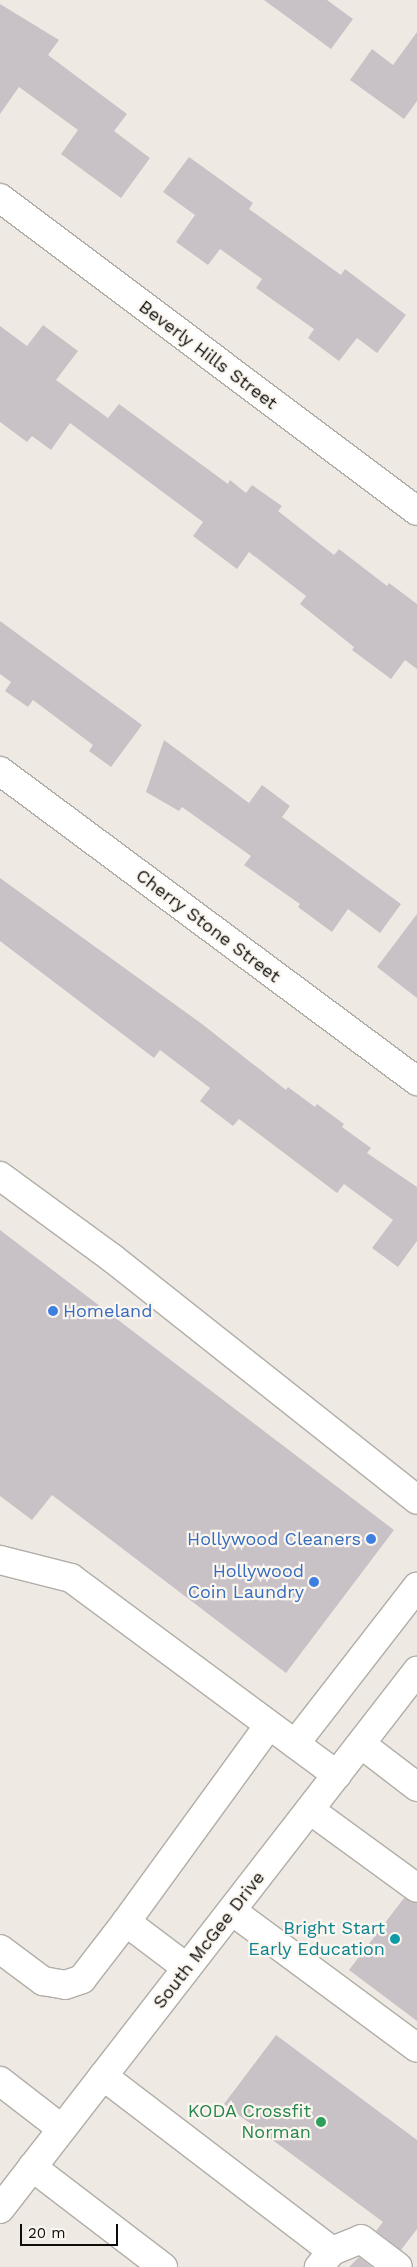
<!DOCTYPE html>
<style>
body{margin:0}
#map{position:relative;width:417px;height:2267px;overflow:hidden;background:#eeeae3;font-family:"Work Sans",sans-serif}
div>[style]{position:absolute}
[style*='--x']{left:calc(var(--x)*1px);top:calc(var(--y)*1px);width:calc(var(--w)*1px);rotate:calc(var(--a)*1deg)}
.building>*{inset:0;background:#c8c2c7}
.roads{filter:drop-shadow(1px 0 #b1ada7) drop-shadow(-1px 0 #b1ada7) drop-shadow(0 1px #b1ada7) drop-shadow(0 -1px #b1ada7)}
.minor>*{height:28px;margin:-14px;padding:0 14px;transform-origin:14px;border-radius:14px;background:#fff}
.dots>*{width:14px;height:14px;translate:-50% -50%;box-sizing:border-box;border:2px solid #fbf7f0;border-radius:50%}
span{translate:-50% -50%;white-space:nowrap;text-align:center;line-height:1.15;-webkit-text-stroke:4.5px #fbf7f0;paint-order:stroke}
.street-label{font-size:18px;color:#0e0d0b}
.shop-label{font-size:18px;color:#366cbe}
.left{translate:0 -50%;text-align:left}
.right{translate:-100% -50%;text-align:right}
.culture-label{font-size:18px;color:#0d838f}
.leisure-label{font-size:18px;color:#27864d}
.scale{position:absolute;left:20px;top:2224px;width:98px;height:22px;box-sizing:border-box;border:2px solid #0e0d0b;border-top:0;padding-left:6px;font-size:15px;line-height:18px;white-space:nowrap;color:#0e0d0b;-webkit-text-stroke:4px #fbf7f0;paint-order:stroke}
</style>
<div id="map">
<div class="building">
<div style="clip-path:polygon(264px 0,327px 0,353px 19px,331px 49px)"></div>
<div style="clip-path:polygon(0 4px,59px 40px,48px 55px,127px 114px,114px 131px,150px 158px,121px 198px,61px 154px,78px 130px,19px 87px,0 114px)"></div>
<div style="clip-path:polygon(417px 32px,417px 101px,404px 119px,350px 80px,372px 49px,393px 65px)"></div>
<div style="clip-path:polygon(189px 157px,253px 203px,249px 209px,341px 275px,345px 269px,406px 315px,377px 353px,357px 338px,339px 361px,308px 338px,314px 329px,256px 288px,262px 279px,220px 249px,208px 265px,176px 242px,195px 215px,163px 192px)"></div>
<div style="clip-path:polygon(43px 325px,78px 351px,56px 380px,108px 418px,119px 404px,228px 484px,230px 480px,246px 493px,252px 485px,282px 506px,278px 511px,334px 555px,339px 549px,387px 586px,389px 583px,417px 604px,417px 669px,405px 660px,391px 679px,352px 650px,354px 647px,300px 604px,306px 596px,249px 552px,237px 569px,193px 536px,203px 522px,70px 423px,51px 450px,32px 436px,27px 442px,0 422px,0 326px,27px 346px)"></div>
<div style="clip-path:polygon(0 621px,142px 725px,111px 767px,89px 751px,93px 745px,33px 700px,28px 707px,5px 691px,11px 682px,0 674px)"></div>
<div style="clip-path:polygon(164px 740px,249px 803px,262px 785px,290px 806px,282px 817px,401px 904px,380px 933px,348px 909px,332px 932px,298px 907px,300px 904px,244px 865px,251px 856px,182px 807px,179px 811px,146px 792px)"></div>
<div style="clip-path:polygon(0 878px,202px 1024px,286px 1090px,288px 1087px,315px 1107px,317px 1104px,344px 1124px,342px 1127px,371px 1148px,367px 1153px,417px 1187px,417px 1241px,398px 1267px,372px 1248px,393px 1220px,344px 1184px,337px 1193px,239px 1119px,233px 1126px,200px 1101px,210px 1088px,160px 1050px,154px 1058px,0 941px)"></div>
<div style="clip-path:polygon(417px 914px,417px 998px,377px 967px)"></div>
<div style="clip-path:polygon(0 1230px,394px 1530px,286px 1673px,52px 1495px,32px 1520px,0 1496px)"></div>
<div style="clip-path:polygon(404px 1898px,417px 1903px,417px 2021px,349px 1970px)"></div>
<div style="clip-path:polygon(276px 2035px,417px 2140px,417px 2229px,401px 2250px,376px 2231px,383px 2222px,224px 2104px)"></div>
<div style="clip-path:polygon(359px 2257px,372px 2267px,349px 2267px)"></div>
</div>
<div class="roads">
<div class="minor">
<div style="--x:0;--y:198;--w:521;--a:36.89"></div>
<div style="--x:0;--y:771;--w:520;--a:36.63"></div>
<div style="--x:0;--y:1176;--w:139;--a:36.2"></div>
<div style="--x:112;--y:1258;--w:389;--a:38.4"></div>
<div style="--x:0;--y:1560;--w:73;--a:14.2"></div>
<div style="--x:71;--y:1578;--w:331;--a:36.5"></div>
<div style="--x:295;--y:1744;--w:199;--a:-52.2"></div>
<div style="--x:361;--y:1744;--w:71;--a:37.5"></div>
<div style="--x:310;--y:1810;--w:132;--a:36.1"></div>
<div style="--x:232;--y:1911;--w:230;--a:36.5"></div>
<div style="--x:126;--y:1922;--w:243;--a:-54"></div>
<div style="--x:0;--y:1949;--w:54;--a:36.7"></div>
<div style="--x:43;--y:1981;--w:22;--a:10"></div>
<div style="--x:65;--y:1985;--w:18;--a:-19"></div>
<div style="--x:82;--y:1979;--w:72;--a:-52.3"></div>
<div style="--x:126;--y:1922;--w:76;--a:37"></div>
<div style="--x:103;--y:2076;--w:288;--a:37.4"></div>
<div style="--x:332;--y:2251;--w:21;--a:129"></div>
<div style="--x:0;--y:2081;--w:78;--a:37.7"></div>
<div style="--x:32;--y:2167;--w:165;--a:37.4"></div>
<div style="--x:0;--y:2209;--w:681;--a:-52.22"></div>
<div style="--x:332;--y:2251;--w:31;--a:-22"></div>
<div style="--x:361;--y:2239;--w:46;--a:37.1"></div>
</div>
</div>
<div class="dots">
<div style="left:53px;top:1311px;background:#3f7fe0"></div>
<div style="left:371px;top:1539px;background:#3f7fe0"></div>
<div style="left:314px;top:1582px;background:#3f7fe0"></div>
<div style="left:395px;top:1939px;background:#0f9aa8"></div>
<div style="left:321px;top:2122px;background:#2e9e5b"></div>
</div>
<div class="street-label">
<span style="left:208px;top:355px;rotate:37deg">Beverly Hills Street</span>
<span style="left:208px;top:926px;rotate:37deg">Cherry Stone Street</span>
<span style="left:209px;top:1940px;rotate:-52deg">South McGee Drive</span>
</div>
<div class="shop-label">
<span class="left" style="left:63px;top:1311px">Homeland</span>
<span class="right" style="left:361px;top:1539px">Hollywood Cleaners</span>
<span class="right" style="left:304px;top:1582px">Hollywood<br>Coin Laundry</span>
</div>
<div class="culture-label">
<span class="right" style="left:385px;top:1939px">Bright Start<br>Early Education</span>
</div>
<div class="leisure-label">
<span class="right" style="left:311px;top:2122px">KODA Crossfit<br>Norman</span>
</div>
<div class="scale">20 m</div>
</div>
